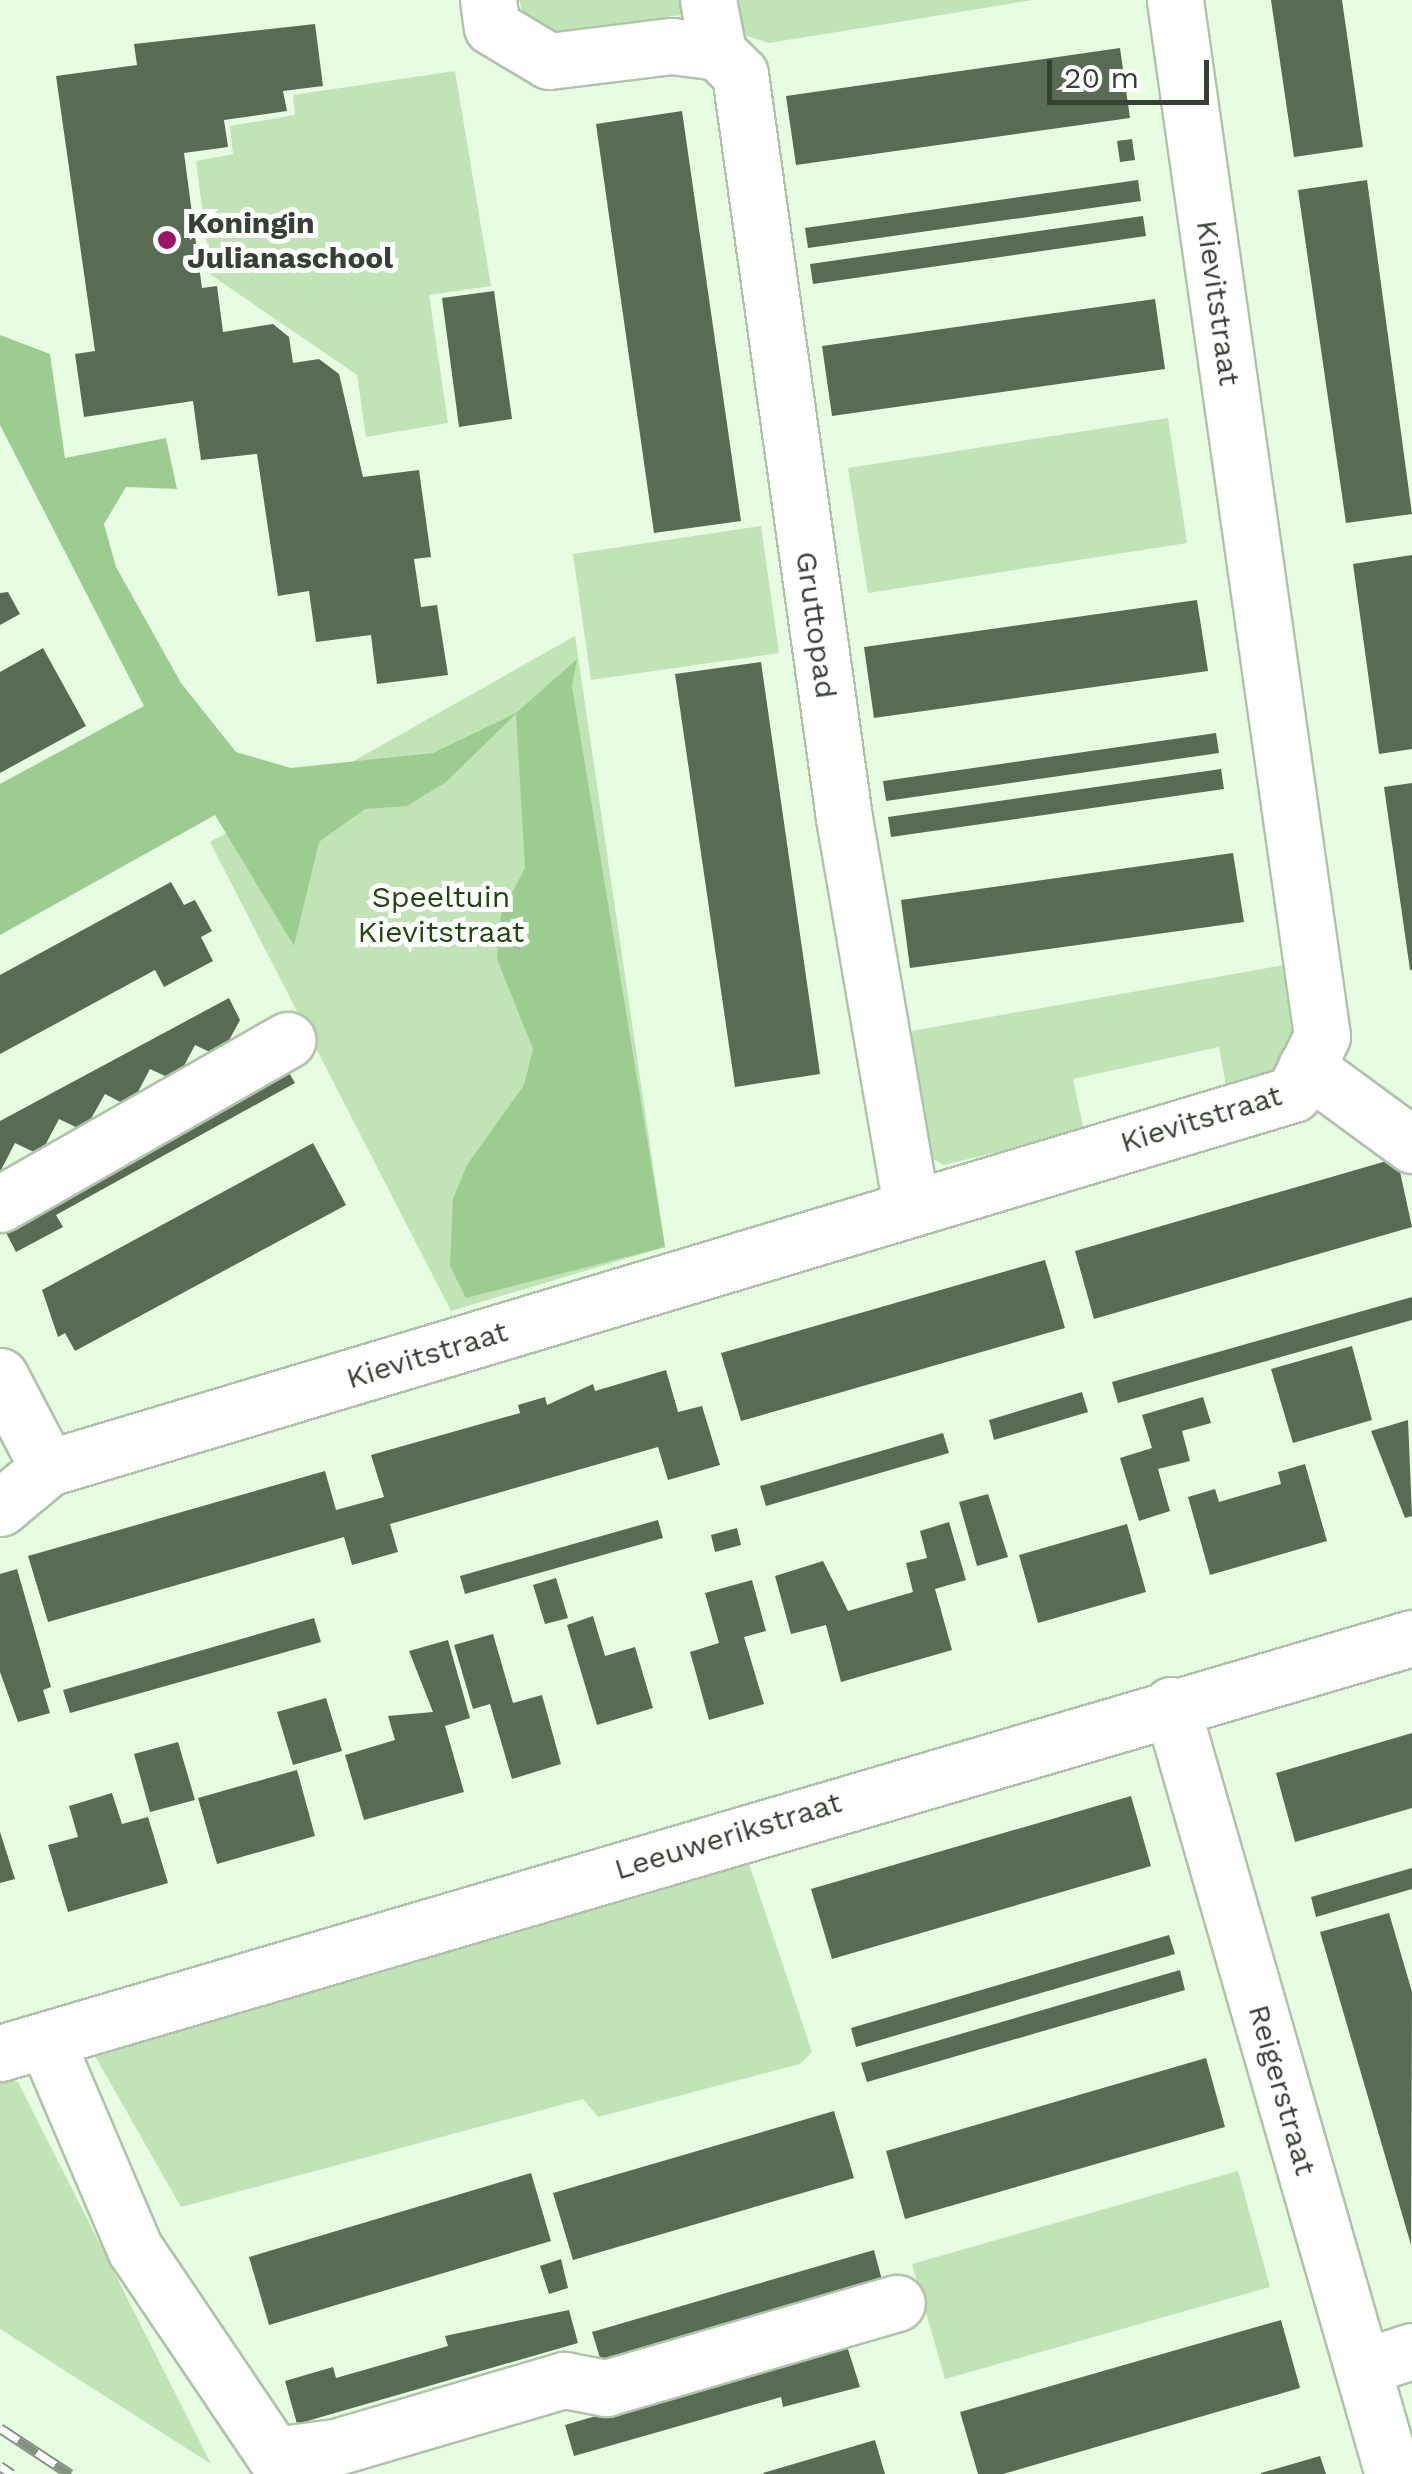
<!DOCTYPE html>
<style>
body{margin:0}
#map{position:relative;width:1412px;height:2474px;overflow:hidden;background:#e7fde1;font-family:"Work Sans",sans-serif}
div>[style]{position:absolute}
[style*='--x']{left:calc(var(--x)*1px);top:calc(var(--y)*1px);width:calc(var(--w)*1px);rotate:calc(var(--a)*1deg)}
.green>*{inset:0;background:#c0e4b6}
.forest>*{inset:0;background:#9dcc91}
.building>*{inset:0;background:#586b53}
.roads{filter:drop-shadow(2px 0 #aec3a9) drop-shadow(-2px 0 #aec3a9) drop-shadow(0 2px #aec3a9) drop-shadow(0 -2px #aec3a9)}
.minor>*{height:55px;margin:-27.5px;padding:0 27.5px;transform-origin:27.5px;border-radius:27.5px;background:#fff}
.rail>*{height:11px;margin-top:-5.5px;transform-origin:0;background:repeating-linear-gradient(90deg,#fff 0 22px,#83917f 0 44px);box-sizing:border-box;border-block:2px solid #83917f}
.dots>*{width:28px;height:28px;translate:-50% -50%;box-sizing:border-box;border:5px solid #fff;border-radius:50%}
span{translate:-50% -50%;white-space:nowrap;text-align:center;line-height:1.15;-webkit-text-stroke:10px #fff;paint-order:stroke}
.poi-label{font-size:30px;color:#374035;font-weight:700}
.left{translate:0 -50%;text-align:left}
.street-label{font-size:30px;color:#374035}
.park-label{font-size:30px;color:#1d490e}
.scale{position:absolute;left:1047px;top:60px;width:162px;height:45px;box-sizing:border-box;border:5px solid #374035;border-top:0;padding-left:12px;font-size:30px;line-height:35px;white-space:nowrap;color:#374035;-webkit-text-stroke:8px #fff;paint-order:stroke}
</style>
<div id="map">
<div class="green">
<div style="clip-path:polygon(519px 0,1033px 0,769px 43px,682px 15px,550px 32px,522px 11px)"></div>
<div style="clip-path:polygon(455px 71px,491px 286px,429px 295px,448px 423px,366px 437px,357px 375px,211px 275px,196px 161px,233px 154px,230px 126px,295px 115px,293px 95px)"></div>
<div style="clip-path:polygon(1168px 418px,1187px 543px,868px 593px,848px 468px)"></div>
<div style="clip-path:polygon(761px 526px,779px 653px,591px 680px,573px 554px)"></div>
<div style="clip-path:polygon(575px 636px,665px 1247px,451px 1311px,210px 842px)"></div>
<div style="clip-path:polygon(1284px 965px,1296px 1029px,1274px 1071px,1226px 1086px,1219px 1047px,1073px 1079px,1084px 1131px,944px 1165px,919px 1151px,900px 1033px)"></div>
<div style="clip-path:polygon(748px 1861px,812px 2052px,800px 2064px,598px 2117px,583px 2099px,181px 2207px,95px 2056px,128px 2040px)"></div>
<div style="clip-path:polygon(0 2078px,18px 2082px,211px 2464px,0 2329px)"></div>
<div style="clip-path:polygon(1238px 2171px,1270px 2287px,945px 2379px,912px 2264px)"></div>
</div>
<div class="forest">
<div style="clip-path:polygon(0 335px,50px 354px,65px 458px,166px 438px,177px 489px,126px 487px,104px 524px,116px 567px,181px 683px,236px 752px,291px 768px,433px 753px,516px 713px,577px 659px,572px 686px,665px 1247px,466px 1298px,450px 1266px,453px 1199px,467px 1165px,524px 1085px,533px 1049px,497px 959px,501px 914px,525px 868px,516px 714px,446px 782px,407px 806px,365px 809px,319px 842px,294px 946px,215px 815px,0 935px,0 784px,144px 706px,0 425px)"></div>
</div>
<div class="building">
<div style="clip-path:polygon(1271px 0,1342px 0,1363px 147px,1294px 157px)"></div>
<div style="clip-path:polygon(315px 24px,323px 86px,283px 91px,287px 111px,224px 120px,228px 147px,184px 153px,202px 288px,217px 286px,223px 332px,273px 324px,289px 337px,293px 363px,319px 359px,339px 374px,363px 477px,419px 470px,431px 557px,414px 559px,421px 607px,437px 605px,448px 675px,377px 684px,371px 635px,316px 642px,309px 591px,278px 596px,257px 454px,201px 460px,193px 401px,84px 417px,75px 354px,95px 351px,56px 76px,137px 65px,134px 44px)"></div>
<div style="clip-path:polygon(1120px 48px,1130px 118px,796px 165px,786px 96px)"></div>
<div style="clip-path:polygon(682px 111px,741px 521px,654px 533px,596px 124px)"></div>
<div style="clip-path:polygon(1132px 139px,1135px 160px,1120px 162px,1117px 141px)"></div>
<div style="clip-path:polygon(1138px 180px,1141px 201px,808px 248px,805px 228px)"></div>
<div style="clip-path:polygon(1367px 180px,1412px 514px,1346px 523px,1298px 190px)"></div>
<div style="clip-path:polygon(1143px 216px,1146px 236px,813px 284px,810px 264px)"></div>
<div style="clip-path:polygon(494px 291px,512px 419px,459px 427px,442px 298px)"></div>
<div style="clip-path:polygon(1155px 299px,1165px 369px,832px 416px,822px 346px)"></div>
<div style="clip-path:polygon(1412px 555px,1412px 749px,1379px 754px,1353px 564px)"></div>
<div style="clip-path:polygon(8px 592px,20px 614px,0 625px,0 593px)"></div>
<div style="clip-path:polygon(1197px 600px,1208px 671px,874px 718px,864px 647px)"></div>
<div style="clip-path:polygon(43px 648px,86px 726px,0 773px,0 672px)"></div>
<div style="clip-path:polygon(761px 662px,820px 1074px,735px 1087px,675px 674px)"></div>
<div style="clip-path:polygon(1216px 733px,1219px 753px,886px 801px,883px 781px)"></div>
<div style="clip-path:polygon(1221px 769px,1224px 789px,891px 837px,888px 817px)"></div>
<div style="clip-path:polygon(1412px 783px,1412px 970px,1410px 970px,1384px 787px)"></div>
<div style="clip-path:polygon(1233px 853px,1244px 922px,910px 968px,901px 900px)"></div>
<div style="clip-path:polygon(171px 882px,184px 905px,195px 900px,212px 931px,201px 937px,213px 961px,164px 987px,155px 970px,0 1054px,0 975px)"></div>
<div style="clip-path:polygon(229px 998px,240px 1020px,220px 1057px,195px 1045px,176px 1081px,150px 1069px,130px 1107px,105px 1094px,84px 1131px,59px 1119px,40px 1155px,15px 1143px,0 1172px,0 1121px)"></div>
<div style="clip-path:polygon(285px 1066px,295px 1083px,56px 1215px,63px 1227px,16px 1252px,0 1221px)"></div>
<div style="clip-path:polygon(313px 1143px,346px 1205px,75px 1351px,65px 1333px,58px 1337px,42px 1290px)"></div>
<div style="clip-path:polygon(1397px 1158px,1412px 1227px,1094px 1319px,1075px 1251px)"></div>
<div style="clip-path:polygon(1045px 1260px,1065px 1328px,741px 1421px,721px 1353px)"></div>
<div style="clip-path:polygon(1412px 1297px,1412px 1320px,1118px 1403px,1112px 1382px)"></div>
<div style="clip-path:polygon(1352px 1346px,1372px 1420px,1293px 1443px,1271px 1369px)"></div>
<div style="clip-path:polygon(666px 1370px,678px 1412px,702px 1406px,720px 1465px,668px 1480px,658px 1447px,390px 1524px,398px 1552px,352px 1565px,344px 1537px,48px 1622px,28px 1556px,325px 1471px,336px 1510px,384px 1497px,371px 1455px,520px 1413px,518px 1405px,545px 1397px,547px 1405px,593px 1384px,595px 1391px)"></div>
<div style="clip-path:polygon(1082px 1392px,1088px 1412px,994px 1440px,989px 1420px)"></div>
<div style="clip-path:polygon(1203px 1397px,1211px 1423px,1182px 1431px,1190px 1461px,1158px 1469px,1170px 1511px,1139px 1521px,1120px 1458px,1152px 1448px,1142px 1415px)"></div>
<div style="clip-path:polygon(1408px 1420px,1412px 1516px,1405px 1518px,1371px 1431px)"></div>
<div style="clip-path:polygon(943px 1433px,949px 1453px,766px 1506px,760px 1486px)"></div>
<div style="clip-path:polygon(1305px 1464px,1327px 1541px,1210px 1575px,1188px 1497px,1215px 1489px,1219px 1502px,1281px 1484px,1278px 1472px)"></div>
<div style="clip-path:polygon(988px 1494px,1008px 1557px,977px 1566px,959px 1502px)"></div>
<div style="clip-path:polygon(658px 1520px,663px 1538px,465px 1594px,460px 1576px)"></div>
<div style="clip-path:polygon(949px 1522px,966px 1580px,935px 1589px,952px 1650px,841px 1682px,826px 1625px,791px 1634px,775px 1576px,823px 1561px,848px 1611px,913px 1592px,906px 1563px,927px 1558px,920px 1531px)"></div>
<div style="clip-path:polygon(1127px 1524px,1146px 1592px,1038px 1623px,1019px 1555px)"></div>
<div style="clip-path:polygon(737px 1528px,741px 1545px,715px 1552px,711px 1535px)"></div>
<div style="clip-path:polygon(17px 1569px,51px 1687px,43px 1690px,50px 1713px,18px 1722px,0 1672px,0 1574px)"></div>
<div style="clip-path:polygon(556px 1578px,568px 1618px,545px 1624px,533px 1585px)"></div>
<div style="clip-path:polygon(752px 1580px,766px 1631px,744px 1637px,764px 1704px,709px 1720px,690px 1652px,719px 1643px,705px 1593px)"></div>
<div style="clip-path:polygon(593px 1616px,605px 1656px,635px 1647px,653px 1708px,597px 1725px,567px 1625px)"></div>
<div style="clip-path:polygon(314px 1618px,321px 1642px,70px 1713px,63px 1690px)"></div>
<div style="clip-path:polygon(493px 1634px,513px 1703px,542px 1695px,561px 1764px,512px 1779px,490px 1704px,473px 1709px,454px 1645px)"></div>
<div style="clip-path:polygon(448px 1640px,470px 1718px,445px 1726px,464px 1792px,364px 1820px,345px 1755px,395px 1740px,388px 1716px,433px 1712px,409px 1651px)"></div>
<div style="clip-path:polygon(326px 1698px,342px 1751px,293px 1765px,277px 1712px)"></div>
<div style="clip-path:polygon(1412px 1733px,1412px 1808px,1295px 1842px,1276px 1773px)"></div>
<div style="clip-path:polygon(178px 1742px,195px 1800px,150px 1812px,134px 1754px)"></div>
<div style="clip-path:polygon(297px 1770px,315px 1836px,217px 1864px,198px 1798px)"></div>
<div style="clip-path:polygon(112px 1793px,122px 1824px,148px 1817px,168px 1883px,68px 1912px,48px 1845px,78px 1837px,69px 1806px)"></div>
<div style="clip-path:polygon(1131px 1796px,1151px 1866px,832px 1959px,811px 1889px)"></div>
<div style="clip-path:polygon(0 1832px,15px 1879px,0 1883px)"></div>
<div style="clip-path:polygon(1412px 1868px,1412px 1889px,1316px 1917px,1311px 1897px)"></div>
<div style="clip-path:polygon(1389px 1913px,1412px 1992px,1411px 2245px,1320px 1932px)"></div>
<div style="clip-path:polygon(1169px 1935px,1175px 1954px,856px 2047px,851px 2028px)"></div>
<div style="clip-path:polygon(1180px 1970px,1185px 1990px,867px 2082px,861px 2063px)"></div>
<div style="clip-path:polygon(1206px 2058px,1225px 2127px,905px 2219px,886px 2151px)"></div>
<div style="clip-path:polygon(834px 2111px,854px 2178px,573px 2260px,553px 2193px)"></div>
<div style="clip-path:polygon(531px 2173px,551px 2241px,269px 2325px,249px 2257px)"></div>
<div style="clip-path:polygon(874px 2250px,882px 2280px,601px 2361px,592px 2332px)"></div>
<div style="clip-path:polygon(561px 2259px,568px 2288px,549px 2294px,540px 2266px)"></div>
<div style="clip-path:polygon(569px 2310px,578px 2343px,297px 2424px,285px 2381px,333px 2367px,336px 2378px,448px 2346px,445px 2336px)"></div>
<div style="clip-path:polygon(1281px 2320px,1300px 2388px,1003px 2474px,978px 2474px,960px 2412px)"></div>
<div style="clip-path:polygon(846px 2343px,860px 2387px,783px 2407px,781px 2397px,574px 2456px,565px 2425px)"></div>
<div style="clip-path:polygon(875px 2440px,885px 2474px,764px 2474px,763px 2473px)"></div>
<div style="clip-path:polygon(1320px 2456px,1326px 2474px,1261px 2474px,1261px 2473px)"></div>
</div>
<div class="roads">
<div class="minor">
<div style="--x:488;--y:0;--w:27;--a:82"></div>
<div style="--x:492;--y:27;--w:66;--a:30.8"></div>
<div style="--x:549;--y:61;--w:124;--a:-7"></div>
<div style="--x:672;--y:46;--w:46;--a:7.4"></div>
<div style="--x:708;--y:0;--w:53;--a:79.1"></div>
<div style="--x:718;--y:52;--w:31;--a:45"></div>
<div style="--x:740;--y:74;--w:751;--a:82.04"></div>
<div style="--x:844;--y:818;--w:394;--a:80.2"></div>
<div style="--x:1306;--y:1067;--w:132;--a:36.3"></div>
<div style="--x:0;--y:1204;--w:331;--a:-29.7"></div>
<div style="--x:0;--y:1376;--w:104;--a:62.4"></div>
<div style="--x:0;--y:1508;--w:62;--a:-39.8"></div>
<div style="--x:48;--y:1468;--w:1300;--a:-16.72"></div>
<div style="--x:1293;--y:1094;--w:65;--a:-63.4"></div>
<div style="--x:1322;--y:1036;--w:1046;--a:-98.08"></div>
<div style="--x:1171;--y:1705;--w:800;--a:73.9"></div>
<div style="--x:47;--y:2043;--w:224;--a:66.9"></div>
<div style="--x:135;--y:2249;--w:249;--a:56"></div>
<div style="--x:274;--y:2455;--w:63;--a:-7.4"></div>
<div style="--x:336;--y:2447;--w:238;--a:-16.4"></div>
<div style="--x:564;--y:2380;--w:43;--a:10.8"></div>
<div style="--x:606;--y:2388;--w:303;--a:-16.3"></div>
<div style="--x:0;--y:2053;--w:1472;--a:-16.38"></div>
<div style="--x:1362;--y:2367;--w:52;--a:-17.7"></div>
</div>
</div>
<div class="rail">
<div style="--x:0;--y:2428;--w:84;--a:33.3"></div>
<div style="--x:0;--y:2466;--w:14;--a:34"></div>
</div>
<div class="dots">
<div style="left:167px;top:240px;background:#9a1468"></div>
</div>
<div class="poi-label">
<span class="left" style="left:187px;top:240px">Koningin<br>Julianaschool</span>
</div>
<div class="street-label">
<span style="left:1218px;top:303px;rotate:82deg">Kievitstraat</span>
<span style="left:816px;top:625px;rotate:82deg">Gruttopad</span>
<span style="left:1201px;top:1119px;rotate:-17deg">Kievitstraat</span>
<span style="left:427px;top:1355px;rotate:-17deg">Kievitstraat</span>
<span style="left:728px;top:1836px;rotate:-17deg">Leeuwerikstraat</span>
<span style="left:1282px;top:2090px;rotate:74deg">Reigerstraat</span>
</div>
<div class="park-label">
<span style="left:441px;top:914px">Speeltuin<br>Kievitstraat</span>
</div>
<div class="scale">20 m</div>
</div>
